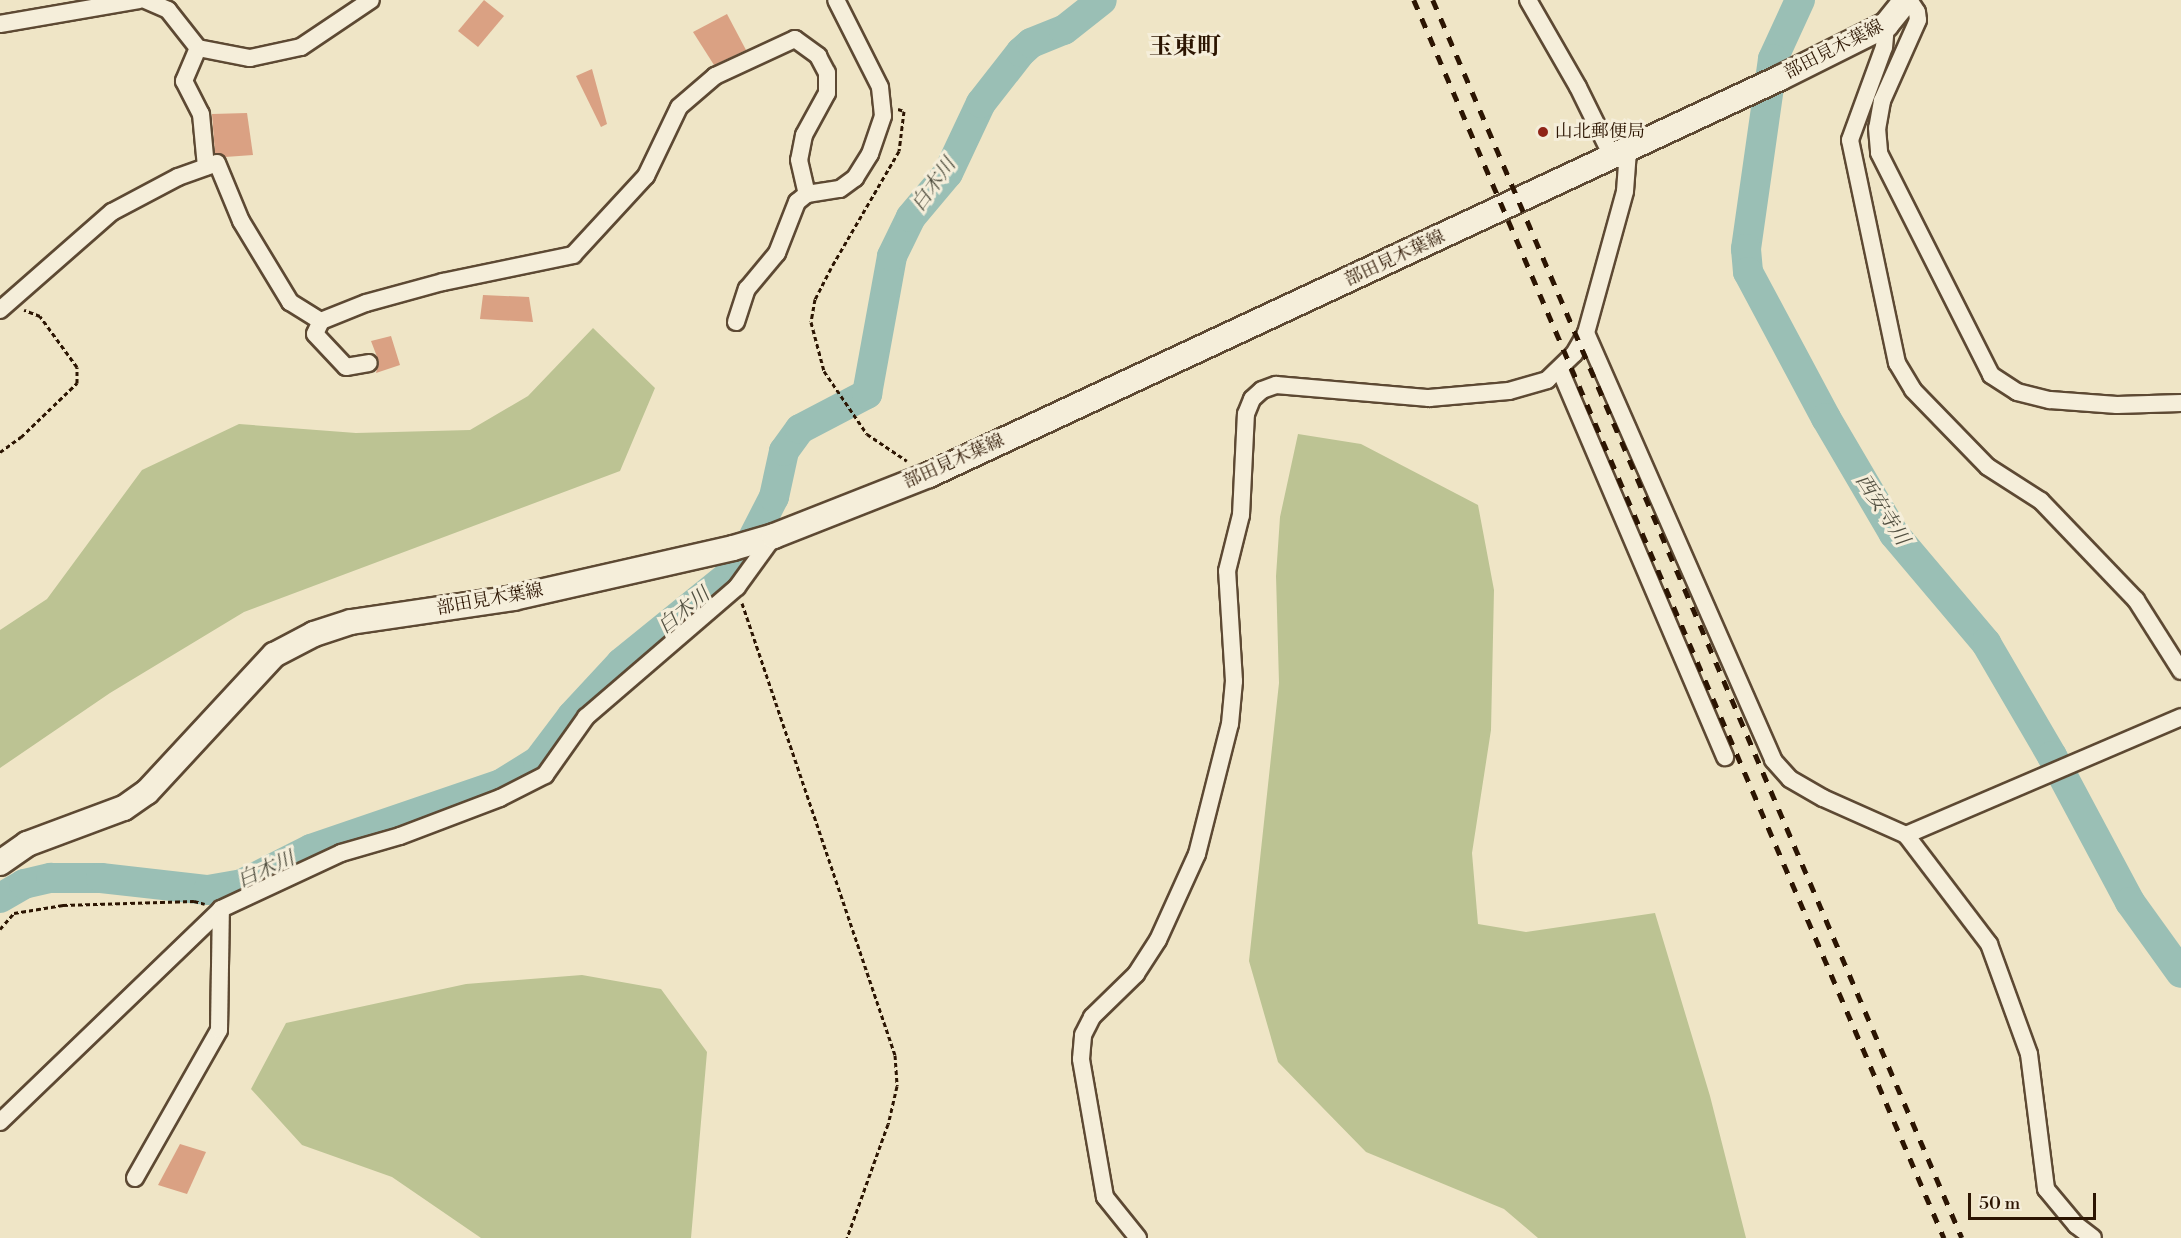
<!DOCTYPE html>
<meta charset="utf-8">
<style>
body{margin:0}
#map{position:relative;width:2181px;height:1238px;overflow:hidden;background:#efe5c6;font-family:"Libre Bodoni","Noto Serif JP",serif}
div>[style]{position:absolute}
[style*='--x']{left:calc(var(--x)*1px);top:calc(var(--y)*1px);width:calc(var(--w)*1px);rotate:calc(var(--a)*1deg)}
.green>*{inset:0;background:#bcc393}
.river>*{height:30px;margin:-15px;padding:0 15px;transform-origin:15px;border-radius:15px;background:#9abfb5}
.building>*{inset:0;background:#daa183}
.path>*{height:3px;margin-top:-1.5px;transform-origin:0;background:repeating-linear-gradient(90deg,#2c1502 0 4.5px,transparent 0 7.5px)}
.roads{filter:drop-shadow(2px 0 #5d4933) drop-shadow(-2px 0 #5d4933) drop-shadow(0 2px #5d4933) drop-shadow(0 -2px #5d4933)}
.street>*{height:16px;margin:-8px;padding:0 8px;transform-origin:8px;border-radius:8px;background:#f5eeda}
.secondary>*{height:24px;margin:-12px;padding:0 12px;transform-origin:12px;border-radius:12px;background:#f5eeda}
.rail>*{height:4.5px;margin-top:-2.25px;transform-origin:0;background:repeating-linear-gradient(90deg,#2c1502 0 10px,transparent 0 20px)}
.dots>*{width:16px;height:16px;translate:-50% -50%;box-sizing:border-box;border:3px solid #f5eeda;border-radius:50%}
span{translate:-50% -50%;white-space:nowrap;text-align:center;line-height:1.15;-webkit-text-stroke:6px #f5eeda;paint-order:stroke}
.street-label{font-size:18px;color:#2c1502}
.poi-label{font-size:18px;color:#2c1502}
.left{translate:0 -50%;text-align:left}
.water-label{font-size:20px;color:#525041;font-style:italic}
.district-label{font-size:24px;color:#2c1502;font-weight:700}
.scale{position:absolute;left:1968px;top:1193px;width:128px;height:27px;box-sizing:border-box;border:3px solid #2c1502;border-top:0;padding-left:8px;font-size:18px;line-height:21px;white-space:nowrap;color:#2c1502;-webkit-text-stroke:4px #f5eeda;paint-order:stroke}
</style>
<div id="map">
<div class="green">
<div style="clip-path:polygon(593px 328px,655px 388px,620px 471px,244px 612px,110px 693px,0 768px,0 630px,47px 599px,142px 470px,239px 424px,356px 433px,470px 430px,528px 396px)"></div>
<div style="clip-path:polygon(1298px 434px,1361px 444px,1478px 505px,1494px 590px,1491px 730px,1472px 853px,1478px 924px,1526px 932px,1655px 913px,1710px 1096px,1746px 1238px,1538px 1238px,1504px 1209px,1366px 1152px,1278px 1062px,1249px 961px,1279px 683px,1276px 576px,1280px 517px)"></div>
<div style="clip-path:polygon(582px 975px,661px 989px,707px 1052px,691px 1238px,481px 1238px,392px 1177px,302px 1145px,251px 1089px,286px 1023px,466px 984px)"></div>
</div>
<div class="river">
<div style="--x:1800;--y:0;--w:65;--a:114.6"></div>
<div style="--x:1773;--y:59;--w:192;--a:98.1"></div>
<div style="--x:1746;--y:249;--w:23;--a:85"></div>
<div style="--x:1748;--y:272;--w:166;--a:61.9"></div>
<div style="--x:1826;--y:418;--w:134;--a:59.6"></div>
<div style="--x:1894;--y:534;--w:143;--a:49.8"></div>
<div style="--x:1986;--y:643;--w:131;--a:59.7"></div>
<div style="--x:2052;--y:756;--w:166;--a:61.9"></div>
<div style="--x:2130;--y:902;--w:87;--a:54.3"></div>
<div style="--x:0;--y:898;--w:28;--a:-30"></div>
<div style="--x:24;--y:884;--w:28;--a:-13"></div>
<div style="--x:51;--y:878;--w:50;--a:0"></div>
<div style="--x:101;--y:878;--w:108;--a:6.4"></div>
<div style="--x:208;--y:890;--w:35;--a:-10"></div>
<div style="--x:242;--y:884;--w:77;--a:-26.9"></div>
<div style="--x:311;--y:849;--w:201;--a:-18.9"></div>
<div style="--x:501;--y:784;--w:44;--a:-31.9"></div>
<div style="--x:538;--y:761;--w:56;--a:-52.9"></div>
<div style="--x:572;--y:716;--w:72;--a:-47.2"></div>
<div style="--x:621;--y:663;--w:149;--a:-39"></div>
<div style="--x:737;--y:569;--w:81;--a:-62.8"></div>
<div style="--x:774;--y:497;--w:47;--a:-77.7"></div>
<div style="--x:784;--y:451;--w:27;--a:-54"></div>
<div style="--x:800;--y:429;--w:76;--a:-27.6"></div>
<div style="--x:867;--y:394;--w:140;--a:-79.7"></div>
<div style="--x:892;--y:256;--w:43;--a:-64"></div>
<div style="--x:911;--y:217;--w:57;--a:-49.9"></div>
<div style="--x:948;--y:173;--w:77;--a:-64.8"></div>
<div style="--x:981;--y:103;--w:65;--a:-51.9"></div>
<div style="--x:1021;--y:52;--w:13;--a:-42"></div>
<div style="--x:1031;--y:43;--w:35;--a:-22"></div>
<div style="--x:1064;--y:30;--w:48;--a:-38.3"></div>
</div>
<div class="building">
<div style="clip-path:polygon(484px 0,504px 16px,478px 47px,458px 31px)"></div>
<div style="clip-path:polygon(727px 14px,746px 50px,714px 65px,693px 32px)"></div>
<div style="clip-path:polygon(592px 69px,607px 124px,601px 127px,576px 76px)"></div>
<div style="clip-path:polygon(247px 113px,253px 155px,225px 157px,215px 153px,212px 114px)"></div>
<div style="clip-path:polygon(483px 295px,529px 297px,533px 322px,480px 319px)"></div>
<div style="clip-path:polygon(391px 336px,400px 365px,376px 373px,379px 362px,371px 341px)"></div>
<div style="clip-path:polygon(180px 1144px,206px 1152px,187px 1194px,158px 1185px)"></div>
</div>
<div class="path">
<div style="--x:898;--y:109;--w:6;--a:18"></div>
<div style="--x:904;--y:111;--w:40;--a:97.1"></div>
<div style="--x:899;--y:151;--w:135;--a:120.2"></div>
<div style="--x:831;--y:268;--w:35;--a:117"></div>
<div style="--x:815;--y:299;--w:23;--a:100"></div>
<div style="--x:811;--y:322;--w:51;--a:75.1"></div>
<div style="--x:824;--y:371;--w:76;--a:55.7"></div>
<div style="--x:867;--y:434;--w:48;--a:34"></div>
<div style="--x:0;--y:452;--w:26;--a:-36"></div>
<div style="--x:21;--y:437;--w:78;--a:-44"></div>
<div style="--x:77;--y:383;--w:16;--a:-90"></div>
<div style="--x:77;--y:367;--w:63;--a:-126"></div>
<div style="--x:40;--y:316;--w:17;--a:-159"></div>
<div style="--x:742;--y:603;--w:477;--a:71.3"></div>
<div style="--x:895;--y:1055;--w:31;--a:86"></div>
<div style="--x:897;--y:1086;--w:39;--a:103"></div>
<div style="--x:888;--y:1124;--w:121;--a:109.8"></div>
<div style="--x:0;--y:929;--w:21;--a:-49"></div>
<div style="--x:14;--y:913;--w:50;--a:-9.3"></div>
<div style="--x:63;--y:905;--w:131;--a:-1.7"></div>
<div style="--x:194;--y:901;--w:11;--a:15"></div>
</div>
<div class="roads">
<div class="street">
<div style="--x:145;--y:0;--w:25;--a:23"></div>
<div style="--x:168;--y:10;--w:48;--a:51.7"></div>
<div style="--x:198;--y:48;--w:53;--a:10.9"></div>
<div style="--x:250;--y:58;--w:52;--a:-12.2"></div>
<div style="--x:301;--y:47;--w:84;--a:-33.9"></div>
<div style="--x:1528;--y:0;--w:100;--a:60.1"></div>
<div style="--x:1578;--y:87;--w:79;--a:63.8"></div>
<div style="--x:1909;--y:0;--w:14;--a:56"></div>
<div style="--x:1917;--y:12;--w:8;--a:83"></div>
<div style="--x:1918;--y:20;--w:89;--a:114"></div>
<div style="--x:1882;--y:101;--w:27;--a:100"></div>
<div style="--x:1877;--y:128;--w:25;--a:85"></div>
<div style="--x:1879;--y:153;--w:249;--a:63.2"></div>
<div style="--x:1991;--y:375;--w:31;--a:33"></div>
<div style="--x:2017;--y:392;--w:34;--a:14"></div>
<div style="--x:2050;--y:400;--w:67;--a:4.3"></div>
<div style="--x:2117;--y:405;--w:64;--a:-1.8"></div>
<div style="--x:0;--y:24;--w:141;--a:-9.8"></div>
<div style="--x:1886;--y:25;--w:22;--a:95"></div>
<div style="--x:1884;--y:47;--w:99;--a:110.1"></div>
<div style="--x:1850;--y:140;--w:228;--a:78.1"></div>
<div style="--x:1897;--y:363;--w:31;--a:59"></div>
<div style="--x:1913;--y:390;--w:107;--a:45.8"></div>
<div style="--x:1988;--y:467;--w:63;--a:32.7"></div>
<div style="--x:2041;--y:501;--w:137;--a:46.2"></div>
<div style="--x:2136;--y:600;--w:84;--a:57.6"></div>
<div style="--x:198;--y:48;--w:36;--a:113"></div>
<div style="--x:184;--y:81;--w:37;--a:63"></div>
<div style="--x:201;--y:114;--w:53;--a:84.6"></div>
<div style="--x:0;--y:310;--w:149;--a:-41.2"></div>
<div style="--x:112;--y:212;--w:75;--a:-27.9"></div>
<div style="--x:178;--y:177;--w:41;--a:-19.7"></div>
<div style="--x:217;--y:163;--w:63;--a:67.5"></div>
<div style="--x:241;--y:221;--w:95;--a:58.8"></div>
<div style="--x:290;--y:302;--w:36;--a:32"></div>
<div style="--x:321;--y:321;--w:48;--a:-21.8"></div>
<div style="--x:366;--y:303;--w:80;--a:-15.3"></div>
<div style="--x:443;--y:282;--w:133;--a:-11.7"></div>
<div style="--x:573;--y:255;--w:108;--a:-47.3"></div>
<div style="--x:646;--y:176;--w:76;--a:-64.4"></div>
<div style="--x:679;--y:107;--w:48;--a:-40.7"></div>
<div style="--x:715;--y:76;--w:88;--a:-24.8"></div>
<div style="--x:795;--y:39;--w:29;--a:36"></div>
<div style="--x:818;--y:56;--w:19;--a:62"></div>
<div style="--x:827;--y:73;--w:20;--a:90"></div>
<div style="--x:827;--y:93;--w:48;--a:118.7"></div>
<div style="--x:804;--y:135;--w:25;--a:101"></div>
<div style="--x:799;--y:160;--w:35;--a:77"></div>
<div style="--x:807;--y:194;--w:33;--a:-9"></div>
<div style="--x:840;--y:189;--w:19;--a:-36"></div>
<div style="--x:855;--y:178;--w:28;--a:-58"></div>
<div style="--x:870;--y:154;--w:40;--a:-71.1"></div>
<div style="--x:883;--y:116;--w:29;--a:-96"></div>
<div style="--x:880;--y:87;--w:97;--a:-116.8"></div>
<div style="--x:321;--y:321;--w:14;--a:115"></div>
<div style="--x:315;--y:334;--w:45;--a:46.8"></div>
<div style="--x:346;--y:367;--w:23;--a:-10"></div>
<div style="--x:736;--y:322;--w:35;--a:-72"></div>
<div style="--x:747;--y:289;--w:47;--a:-50.2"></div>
<div style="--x:777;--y:253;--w:55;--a:-68.6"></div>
<div style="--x:797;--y:202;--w:13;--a:-39"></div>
<div style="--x:1586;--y:333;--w:466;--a:66.3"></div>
<div style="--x:1773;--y:760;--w:25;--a:48"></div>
<div style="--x:1790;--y:779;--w:38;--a:30"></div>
<div style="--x:1823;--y:798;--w:91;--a:24"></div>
<div style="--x:1906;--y:835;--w:137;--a:52.7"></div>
<div style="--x:1989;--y:944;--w:117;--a:70"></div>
<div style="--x:2029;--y:1054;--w:136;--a:82.8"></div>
<div style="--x:2046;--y:1189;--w:47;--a:50.2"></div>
<div style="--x:2076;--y:1225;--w:21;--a:37"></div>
<div style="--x:1560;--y:370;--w:421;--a:66.9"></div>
<div style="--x:1906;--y:835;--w:299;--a:-23.2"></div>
<div style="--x:0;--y:1122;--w:307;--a:-43.9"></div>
<div style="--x:221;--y:909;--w:132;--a:-25"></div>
<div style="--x:341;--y:853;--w:61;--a:-16.1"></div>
<div style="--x:400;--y:836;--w:107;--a:-20.8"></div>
<div style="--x:500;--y:798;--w:51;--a:-27.1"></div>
<div style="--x:545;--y:775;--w:71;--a:-54.7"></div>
<div style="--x:586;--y:717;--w:199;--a:-40.7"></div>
<div style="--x:737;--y:587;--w:63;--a:-54"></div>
<div style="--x:135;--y:1178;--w:170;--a:-60.4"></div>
<div style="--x:219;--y:1030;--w:121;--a:-89.1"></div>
<div style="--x:1138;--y:1238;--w:53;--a:-128.8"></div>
<div style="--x:1105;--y:1197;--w:140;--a:-99.9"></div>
<div style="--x:1081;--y:1059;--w:24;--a:-85"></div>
<div style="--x:1083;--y:1035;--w:20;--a:-63"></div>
<div style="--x:1092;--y:1017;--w:62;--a:-44.3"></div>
<div style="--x:1136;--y:974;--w:40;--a:-57.1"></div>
<div style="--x:1158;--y:940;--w:94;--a:-65.6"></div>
<div style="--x:1197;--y:854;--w:134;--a:-75.8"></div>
<div style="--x:1230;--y:724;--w:43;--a:-84.7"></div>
<div style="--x:1234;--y:681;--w:110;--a:-93.6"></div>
<div style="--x:1227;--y:571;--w:58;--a:-76"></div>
<div style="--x:1241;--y:515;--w:101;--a:-87.2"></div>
<div style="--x:1246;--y:414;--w:16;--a:-68"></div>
<div style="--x:1252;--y:399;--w:13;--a:-42"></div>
<div style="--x:1262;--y:390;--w:15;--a:-20"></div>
<div style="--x:1276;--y:385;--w:154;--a:4.9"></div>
<div style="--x:1429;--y:398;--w:80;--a:-5"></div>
<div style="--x:1509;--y:391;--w:40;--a:-16"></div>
<div style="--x:1547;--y:380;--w:37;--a:-44"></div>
<div style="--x:1574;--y:354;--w:24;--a:-60"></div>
<div style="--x:1586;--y:333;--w:147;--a:-74.6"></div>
<div style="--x:1625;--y:191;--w:40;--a:-85.7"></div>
</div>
<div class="secondary">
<div style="--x:0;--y:863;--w:33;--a:-35"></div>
<div style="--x:27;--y:844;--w:103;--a:-20.4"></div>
<div style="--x:124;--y:808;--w:28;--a:-35"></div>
<div style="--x:147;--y:792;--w:187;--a:-47.2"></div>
<div style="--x:274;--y:655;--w:45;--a:-27.7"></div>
<div style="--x:314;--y:634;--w:39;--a:-18"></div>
<div style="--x:351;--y:622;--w:164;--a:-8.4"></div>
<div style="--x:513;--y:598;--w:226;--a:-12.8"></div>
<div style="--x:733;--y:548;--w:43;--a:-16.3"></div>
<div style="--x:774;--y:536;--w:167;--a:-21.5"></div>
<div style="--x:929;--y:475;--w:939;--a:-25.01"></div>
<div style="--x:1780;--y:78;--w:119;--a:-26.6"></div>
<div style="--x:1886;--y:25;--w:32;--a:-51"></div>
</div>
</div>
<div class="rail">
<div style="--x:1414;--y:0;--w:1347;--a:66.82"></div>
<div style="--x:1433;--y:0;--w:1346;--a:66.86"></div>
</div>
<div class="dots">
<div style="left:1543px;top:132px;background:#8f2418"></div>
</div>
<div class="street-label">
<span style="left:1834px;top:50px;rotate:-27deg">部田見木葉線</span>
<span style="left:1395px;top:259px;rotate:-25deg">部田見木葉線</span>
<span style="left:954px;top:462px;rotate:-24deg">部田見木葉線</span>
<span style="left:490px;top:600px;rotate:-10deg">部田見木葉線</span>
</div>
<div class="poi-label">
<span class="left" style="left:1555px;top:132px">山北郵便局</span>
</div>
<div class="water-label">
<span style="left:934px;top:185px;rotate:-54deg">白木川</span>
<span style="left:1882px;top:510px;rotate:57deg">西安寺川</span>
<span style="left:684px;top:611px;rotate:-39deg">白木川</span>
<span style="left:266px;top:870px;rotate:-24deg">白木川</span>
</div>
<div class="district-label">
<span style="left:1185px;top:48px">玉東町</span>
</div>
<div class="scale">50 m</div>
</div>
